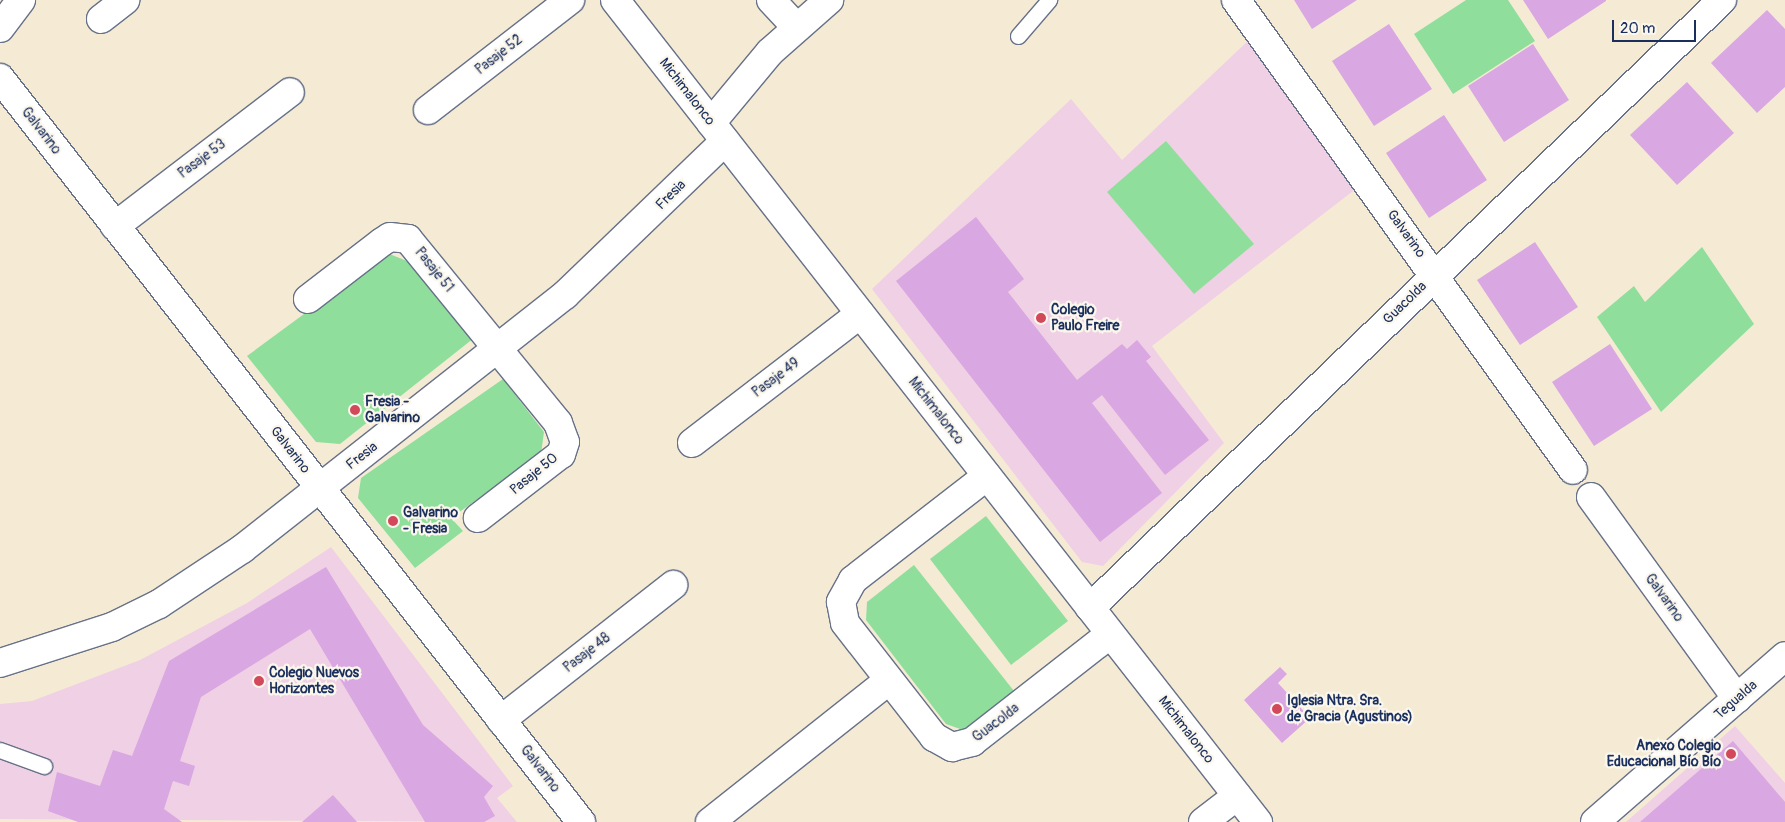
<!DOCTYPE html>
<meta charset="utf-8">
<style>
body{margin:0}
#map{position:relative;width:1785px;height:822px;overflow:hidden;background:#f5ebd5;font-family:Pangolin,sans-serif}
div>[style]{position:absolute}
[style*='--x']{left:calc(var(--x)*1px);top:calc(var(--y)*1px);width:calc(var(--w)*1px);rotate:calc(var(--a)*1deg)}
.built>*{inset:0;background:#f0d0e4}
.green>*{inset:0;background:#90de9b}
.building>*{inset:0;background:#d9a7e1}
.roads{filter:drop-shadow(1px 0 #677188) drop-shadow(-1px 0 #677188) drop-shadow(0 1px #677188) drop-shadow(0 -1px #677188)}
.service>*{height:15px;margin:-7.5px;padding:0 7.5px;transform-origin:7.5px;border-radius:7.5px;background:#fff}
.minor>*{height:28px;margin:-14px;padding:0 14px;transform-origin:14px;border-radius:14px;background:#fff}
.tertiary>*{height:28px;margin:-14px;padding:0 14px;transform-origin:14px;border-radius:14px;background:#fff}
.dots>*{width:14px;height:14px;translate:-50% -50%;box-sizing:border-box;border:2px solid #fbf7ec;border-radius:50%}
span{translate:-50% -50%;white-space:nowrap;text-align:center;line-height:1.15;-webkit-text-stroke:4.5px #fbf7ec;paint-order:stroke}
.street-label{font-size:14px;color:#1b2f5e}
.poi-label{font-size:14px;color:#1b2f5e;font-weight:700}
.left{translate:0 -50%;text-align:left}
.right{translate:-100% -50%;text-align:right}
.scale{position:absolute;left:1612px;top:20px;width:84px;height:22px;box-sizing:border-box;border:2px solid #1b2f5e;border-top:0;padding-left:6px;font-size:15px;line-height:18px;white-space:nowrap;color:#1b2f5e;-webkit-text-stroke:4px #fbf7ec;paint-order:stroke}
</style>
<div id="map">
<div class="built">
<div style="clip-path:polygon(1251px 38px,1357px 188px,1152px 346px,1224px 443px,1103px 566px,1082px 562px,872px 289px,1071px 99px,1122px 160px)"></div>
<div style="clip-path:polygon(331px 547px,513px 786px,497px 798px,517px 822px,0 819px,0 704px,32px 701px,140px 660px,247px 603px)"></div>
<div style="clip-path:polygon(1735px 726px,1785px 783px,1785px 822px,1626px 822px)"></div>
</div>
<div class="green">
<div style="clip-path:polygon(1466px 0,1508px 0,1535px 41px,1453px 94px,1414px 34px)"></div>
<div style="clip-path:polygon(1166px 141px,1254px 244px,1194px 294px,1107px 192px)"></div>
<div style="clip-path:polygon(1702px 247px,1754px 324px,1661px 412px,1597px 317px,1634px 286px,1645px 302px)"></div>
<div style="clip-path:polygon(387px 253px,407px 261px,474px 338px,340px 444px,316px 442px,247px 356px)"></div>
<div style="clip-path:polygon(503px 379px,544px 432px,541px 454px,451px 518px,463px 531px,415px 568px,358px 498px,361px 478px)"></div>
<div style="clip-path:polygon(986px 516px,1068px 621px,1011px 665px,930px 559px)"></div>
<div style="clip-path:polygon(914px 565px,1014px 691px,963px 730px,946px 724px,866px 620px,867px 602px)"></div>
</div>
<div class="building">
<div style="clip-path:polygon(1294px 0,1357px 0,1312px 29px)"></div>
<div style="clip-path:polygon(1523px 0,1606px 0,1606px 1px,1548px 39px)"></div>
<div style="clip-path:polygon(1767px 10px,1785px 29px,1785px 87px,1757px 113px,1711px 63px)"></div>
<div style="clip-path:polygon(1389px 24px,1432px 89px,1374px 126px,1332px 61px)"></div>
<div style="clip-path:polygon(1533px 44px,1569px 100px,1504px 142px,1468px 86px)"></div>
<div style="clip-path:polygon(1687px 82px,1734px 133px,1677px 185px,1630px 135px)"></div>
<div style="clip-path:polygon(1444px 115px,1487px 180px,1429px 218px,1386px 153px)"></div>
<div style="clip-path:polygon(976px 217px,1024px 279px,1008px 292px,1077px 380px,1122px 344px,1127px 349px,1137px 340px,1151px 357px,1146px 361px,1209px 440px,1165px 475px,1102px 395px,1092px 403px,1162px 493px,1100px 542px,896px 281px)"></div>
<div style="clip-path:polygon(1535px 242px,1578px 307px,1520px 345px,1477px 280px)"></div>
<div style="clip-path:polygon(1610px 344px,1652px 409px,1594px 446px,1552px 382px)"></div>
<div style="clip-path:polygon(326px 567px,423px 725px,493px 786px,484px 797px,495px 816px,484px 822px,425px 822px,310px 629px,201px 697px,180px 761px,195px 766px,189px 786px,173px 781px,164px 809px,182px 822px,78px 822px,48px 811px,57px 772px,100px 786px,113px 750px,132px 756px,169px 661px)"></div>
<div style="clip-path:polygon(1280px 667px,1287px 674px,1278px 683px,1310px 718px,1282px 743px,1244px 700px)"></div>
<div style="clip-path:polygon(1733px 741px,1785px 802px,1785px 822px,1640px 822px)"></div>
<div style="clip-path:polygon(333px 795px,357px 822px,302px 822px)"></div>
</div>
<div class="roads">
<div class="service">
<div style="--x:1018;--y:36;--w:48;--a:-49.3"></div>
<div style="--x:0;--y:750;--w:47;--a:20"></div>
</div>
<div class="minor">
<div style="--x:615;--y:0;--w:1044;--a:51.97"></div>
<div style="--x:771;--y:0;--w:38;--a:47"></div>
<div style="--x:1236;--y:0;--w:578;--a:54.36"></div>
<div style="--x:101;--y:19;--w:31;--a:-38"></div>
<div style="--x:0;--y:28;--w:35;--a:-53"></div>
<div style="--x:428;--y:110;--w:180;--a:-37.8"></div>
<div style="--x:711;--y:123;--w:92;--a:-50.3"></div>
<div style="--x:770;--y:52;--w:79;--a:-41.4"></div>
<div style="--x:115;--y:226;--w:220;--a:-37.4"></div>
<div style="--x:308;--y:299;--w:93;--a:-37.6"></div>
<div style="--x:382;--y:242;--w:9;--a:-32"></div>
<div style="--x:390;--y:237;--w:18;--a:6"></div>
<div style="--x:408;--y:239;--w:237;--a:50.8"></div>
<div style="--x:558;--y:423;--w:20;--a:70"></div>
<div style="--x:565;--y:442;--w:13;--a:108"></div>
<div style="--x:561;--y:454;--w:105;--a:142.4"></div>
<div style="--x:692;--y:443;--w:212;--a:-37.5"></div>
<div style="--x:987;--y:476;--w:170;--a:142.2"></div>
<div style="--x:853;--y:580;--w:25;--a:119"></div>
<div style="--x:841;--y:602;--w:21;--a:79"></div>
<div style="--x:845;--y:623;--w:145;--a:52"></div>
<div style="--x:934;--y:737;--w:21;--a:29"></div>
<div style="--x:952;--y:747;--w:21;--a:-14"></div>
<div style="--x:972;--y:742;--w:175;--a:-38"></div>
<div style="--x:1591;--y:497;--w:249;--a:54.1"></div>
<div style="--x:1090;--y:608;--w:877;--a:-43.89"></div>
<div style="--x:0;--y:663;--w:118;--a:-17.8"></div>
<div style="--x:112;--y:627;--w:52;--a:-26.1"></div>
<div style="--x:159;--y:604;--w:100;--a:-33.5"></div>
<div style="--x:242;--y:549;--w:411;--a:-38.2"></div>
<div style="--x:565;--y:295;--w:222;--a:-43.9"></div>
<div style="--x:501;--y:720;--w:219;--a:-38.1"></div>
<div style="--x:710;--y:822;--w:228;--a:-38.4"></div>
<div style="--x:1203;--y:822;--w:43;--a:-37.4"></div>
<div style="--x:1595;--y:822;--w:252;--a:-41.1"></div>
</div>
<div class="tertiary">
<div style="--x:0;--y:78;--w:944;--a:52.01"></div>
</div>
</div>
<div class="dots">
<div style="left:1041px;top:318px;background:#d1495b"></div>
<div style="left:355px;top:410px;background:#d1495b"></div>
<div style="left:393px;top:521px;background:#d1495b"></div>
<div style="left:259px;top:681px;background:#d1495b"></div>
<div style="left:1277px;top:709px;background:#d1495b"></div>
<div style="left:1731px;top:754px;background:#d1495b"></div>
</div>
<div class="street-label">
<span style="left:499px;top:55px;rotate:-38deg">Pasaje 52</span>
<span style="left:687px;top:92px;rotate:52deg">Michimalonco</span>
<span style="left:41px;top:131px;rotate:52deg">Galvarino</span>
<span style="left:202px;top:159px;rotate:-37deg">Pasaje 53</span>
<span style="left:671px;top:195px;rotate:-45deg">Fresia</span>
<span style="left:1406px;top:234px;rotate:54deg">Galvarino</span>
<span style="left:434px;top:270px;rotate:51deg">Pasaje 51</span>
<span style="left:1405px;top:303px;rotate:-44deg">Guacolda</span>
<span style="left:776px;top:378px;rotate:-37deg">Pasaje 49</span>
<span style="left:936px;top:411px;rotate:52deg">Michimalonco</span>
<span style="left:290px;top:450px;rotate:52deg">Galvarino</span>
<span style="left:362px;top:456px;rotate:-38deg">Fresia</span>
<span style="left:534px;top:474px;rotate:-39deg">Pasaje 50</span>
<span style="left:1664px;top:598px;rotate:54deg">Galvarino</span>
<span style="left:587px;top:653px;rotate:-38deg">Pasaje 48</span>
<span style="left:1736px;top:700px;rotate:-41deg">Tegualda</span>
<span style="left:996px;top:723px;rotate:-37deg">Guacolda</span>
<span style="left:1186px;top:730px;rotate:52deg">Michimalonco</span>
<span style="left:540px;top:769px;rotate:52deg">Galvarino</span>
</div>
<div class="poi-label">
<span class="left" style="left:1051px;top:318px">Colegio<br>Paulo Freire</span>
<span class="left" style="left:365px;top:410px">Fresia -<br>Galvarino</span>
<span class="left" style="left:403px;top:521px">Galvarino<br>- Fresia</span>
<span class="left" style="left:269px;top:681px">Colegio Nuevos<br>Horizontes</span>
<span class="left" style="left:1287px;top:709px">Iglesia Ntra. Sra.<br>de Gracia (Agustinos)</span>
<span class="right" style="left:1721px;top:754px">Anexo Colegio<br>Educacional Bío Bío</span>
</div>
<div class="scale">20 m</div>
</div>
